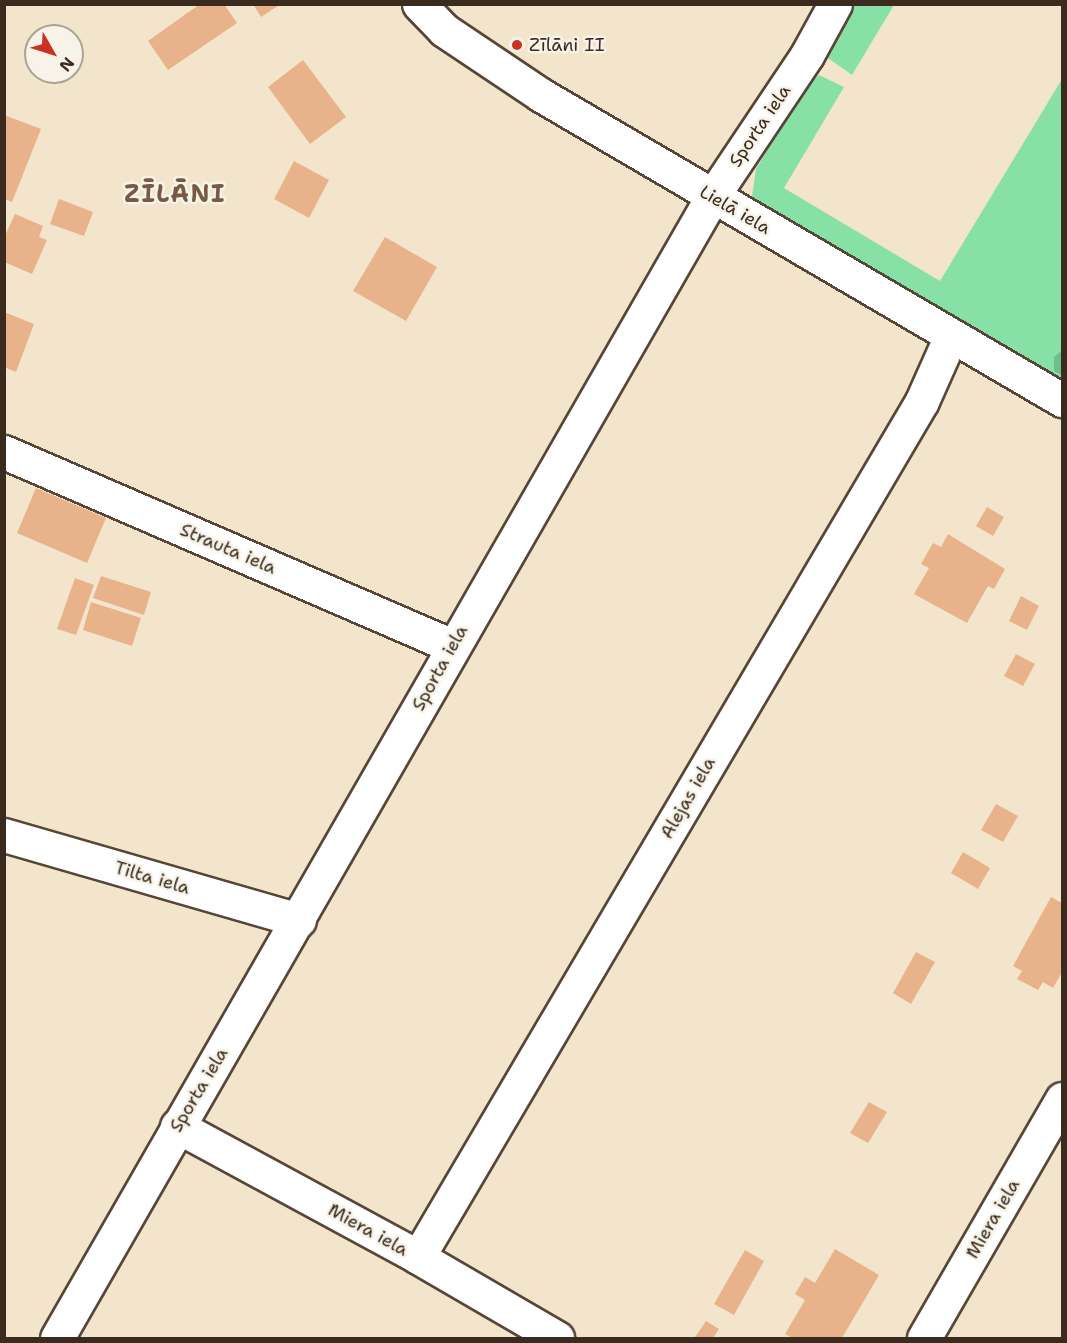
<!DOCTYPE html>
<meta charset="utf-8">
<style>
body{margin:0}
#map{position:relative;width:1067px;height:1343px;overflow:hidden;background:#f3e5cc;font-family:"Shantell Sans",sans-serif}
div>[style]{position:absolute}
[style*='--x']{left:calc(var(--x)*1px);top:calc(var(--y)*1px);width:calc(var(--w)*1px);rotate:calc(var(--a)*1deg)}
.green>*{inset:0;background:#87e1a6}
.forest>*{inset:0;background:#6dbf8b}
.building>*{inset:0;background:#e8b38a}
.roads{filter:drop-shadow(2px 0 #574638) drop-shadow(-2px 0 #574638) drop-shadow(0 2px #574638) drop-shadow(0 -2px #574638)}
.street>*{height:33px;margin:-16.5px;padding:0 16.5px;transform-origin:16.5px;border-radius:16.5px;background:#fff}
.secondary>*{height:33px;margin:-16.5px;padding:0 16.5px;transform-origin:16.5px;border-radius:16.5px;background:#fff}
.dots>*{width:16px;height:16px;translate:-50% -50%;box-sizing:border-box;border:3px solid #f7f3e8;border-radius:50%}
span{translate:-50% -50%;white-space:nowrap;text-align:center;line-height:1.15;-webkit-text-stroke:5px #f7f3e8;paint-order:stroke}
.poi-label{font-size:18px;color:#3b2a1e}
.left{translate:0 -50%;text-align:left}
.street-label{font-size:18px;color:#3b2a1e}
.district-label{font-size:24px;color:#785a44;font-weight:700;letter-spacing:1.5px}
.frame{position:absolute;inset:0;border:6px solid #3b2a1e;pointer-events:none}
.north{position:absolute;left:24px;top:24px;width:60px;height:60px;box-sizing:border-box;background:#f7f3e8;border:2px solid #aca397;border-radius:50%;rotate:129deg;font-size:16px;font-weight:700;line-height:24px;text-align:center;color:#3b2a1e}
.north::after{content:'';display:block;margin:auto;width:21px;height:27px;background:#c8321e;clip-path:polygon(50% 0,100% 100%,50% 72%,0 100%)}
</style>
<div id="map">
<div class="green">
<div style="clip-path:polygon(845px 5px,894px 5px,852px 75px,825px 56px)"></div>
<div style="clip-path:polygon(819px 75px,844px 87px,784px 188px,940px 281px,1062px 79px,1062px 350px,1054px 357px,1054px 370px,1062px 375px,1062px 383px,759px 206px,752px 196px,756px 169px,804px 89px)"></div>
</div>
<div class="forest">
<div style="clip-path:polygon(1062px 350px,1062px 375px,1054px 371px,1054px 357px)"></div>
</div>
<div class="building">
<div style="clip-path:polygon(200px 4px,224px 4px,237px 23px,168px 70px,148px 41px)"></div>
<div style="clip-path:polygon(253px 4px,281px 4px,261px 17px)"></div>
<div style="clip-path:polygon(303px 60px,346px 117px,310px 144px,268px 87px)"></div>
<div style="clip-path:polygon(4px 115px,41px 129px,12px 202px,4px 199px)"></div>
<div style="clip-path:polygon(294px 161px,329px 180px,309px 218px,274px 199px)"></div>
<div style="clip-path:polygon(59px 199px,93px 212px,84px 236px,50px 224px)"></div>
<div style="clip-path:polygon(15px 214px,43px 226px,39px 237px,47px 240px,32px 274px,4px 262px,4px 238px)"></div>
<div style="clip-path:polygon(385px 237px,437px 267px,406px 321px,353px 291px)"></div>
<div style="clip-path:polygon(4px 312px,34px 324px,16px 372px,4px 367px)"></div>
<div style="clip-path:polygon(36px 488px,106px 518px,87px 563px,17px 533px)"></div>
<div style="clip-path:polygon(987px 507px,1004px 517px,993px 536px,976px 526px)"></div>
<div style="clip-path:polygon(948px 534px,1005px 569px,994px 589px,988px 586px,967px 623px,914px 594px,929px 568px,921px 564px,933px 543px,941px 547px)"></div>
<div style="clip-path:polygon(101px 576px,151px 592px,144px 615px,93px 598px)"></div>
<div style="clip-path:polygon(75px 578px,94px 585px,76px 635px,57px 629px)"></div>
<div style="clip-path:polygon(1021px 596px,1039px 606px,1027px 630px,1009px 621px)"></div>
<div style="clip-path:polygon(91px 602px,141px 618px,132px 646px,83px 630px)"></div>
<div style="clip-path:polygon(1016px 654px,1035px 664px,1023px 686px,1004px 676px)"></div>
<div style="clip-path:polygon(996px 804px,1018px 816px,1003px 842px,981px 830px)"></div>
<div style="clip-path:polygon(963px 852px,990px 868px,978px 889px,951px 873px)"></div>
<div style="clip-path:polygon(1051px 897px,1062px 903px,1062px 972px,1053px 988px,1043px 982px,1038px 990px,1017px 979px,1022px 971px,1013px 966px)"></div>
<div style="clip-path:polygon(916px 952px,935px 962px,911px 1004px,893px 993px)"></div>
<div style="clip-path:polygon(869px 1102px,887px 1112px,868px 1143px,850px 1133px)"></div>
<div style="clip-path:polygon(835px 1249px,879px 1275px,842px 1338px,792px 1338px,785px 1334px,805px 1300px,795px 1294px,805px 1277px,815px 1283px)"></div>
<div style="clip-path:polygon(745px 1250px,764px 1261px,734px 1315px,714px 1304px)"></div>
<div style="clip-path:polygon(706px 1321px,719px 1329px,713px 1338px,698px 1338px,695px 1337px)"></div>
</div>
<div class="roads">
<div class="street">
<div style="--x:541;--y:95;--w:604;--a:30.35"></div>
<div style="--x:4;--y:452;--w:488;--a:23.4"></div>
<div style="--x:4;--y:835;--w:307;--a:16.1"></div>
<div style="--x:177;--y:1126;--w:274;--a:28.5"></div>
<div style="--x:418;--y:1257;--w:161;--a:30.2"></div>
<div style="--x:418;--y:1257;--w:993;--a:-59.51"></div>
<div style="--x:922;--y:401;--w:71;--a:-66"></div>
<div style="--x:57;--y:1338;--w:1316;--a:-60.14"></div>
<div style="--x:712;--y:197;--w:171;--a:-56.2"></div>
<div style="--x:807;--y:55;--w:58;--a:-61.2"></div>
<div style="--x:924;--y:1338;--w:276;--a:-60"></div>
</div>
<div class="secondary">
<div style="--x:419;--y:4;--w:36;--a:46"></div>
<div style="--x:444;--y:30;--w:117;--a:33.8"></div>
</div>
</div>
<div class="dots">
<div style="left:517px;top:45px;background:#c8321e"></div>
</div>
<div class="poi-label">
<span class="left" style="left:529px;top:45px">Zīlāni II</span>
</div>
<div class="street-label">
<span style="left:760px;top:126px;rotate:-56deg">Sporta iela</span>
<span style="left:735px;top:210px;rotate:30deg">Lielā iela</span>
<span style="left:228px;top:549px;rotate:23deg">Strauta iela</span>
<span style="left:440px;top:668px;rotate:-61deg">Sporta iela</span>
<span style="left:688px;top:798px;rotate:-60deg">Alejas iela</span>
<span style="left:152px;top:878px;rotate:16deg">Tilta iela</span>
<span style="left:199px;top:1090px;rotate:-59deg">Sporta iela</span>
<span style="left:993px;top:1219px;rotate:-60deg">Miera iela</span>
<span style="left:368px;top:1230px;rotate:29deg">Miera iela</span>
</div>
<div class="district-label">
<span style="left:175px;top:195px">ZĪLĀNI</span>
</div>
<div class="frame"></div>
<div class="north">N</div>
</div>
